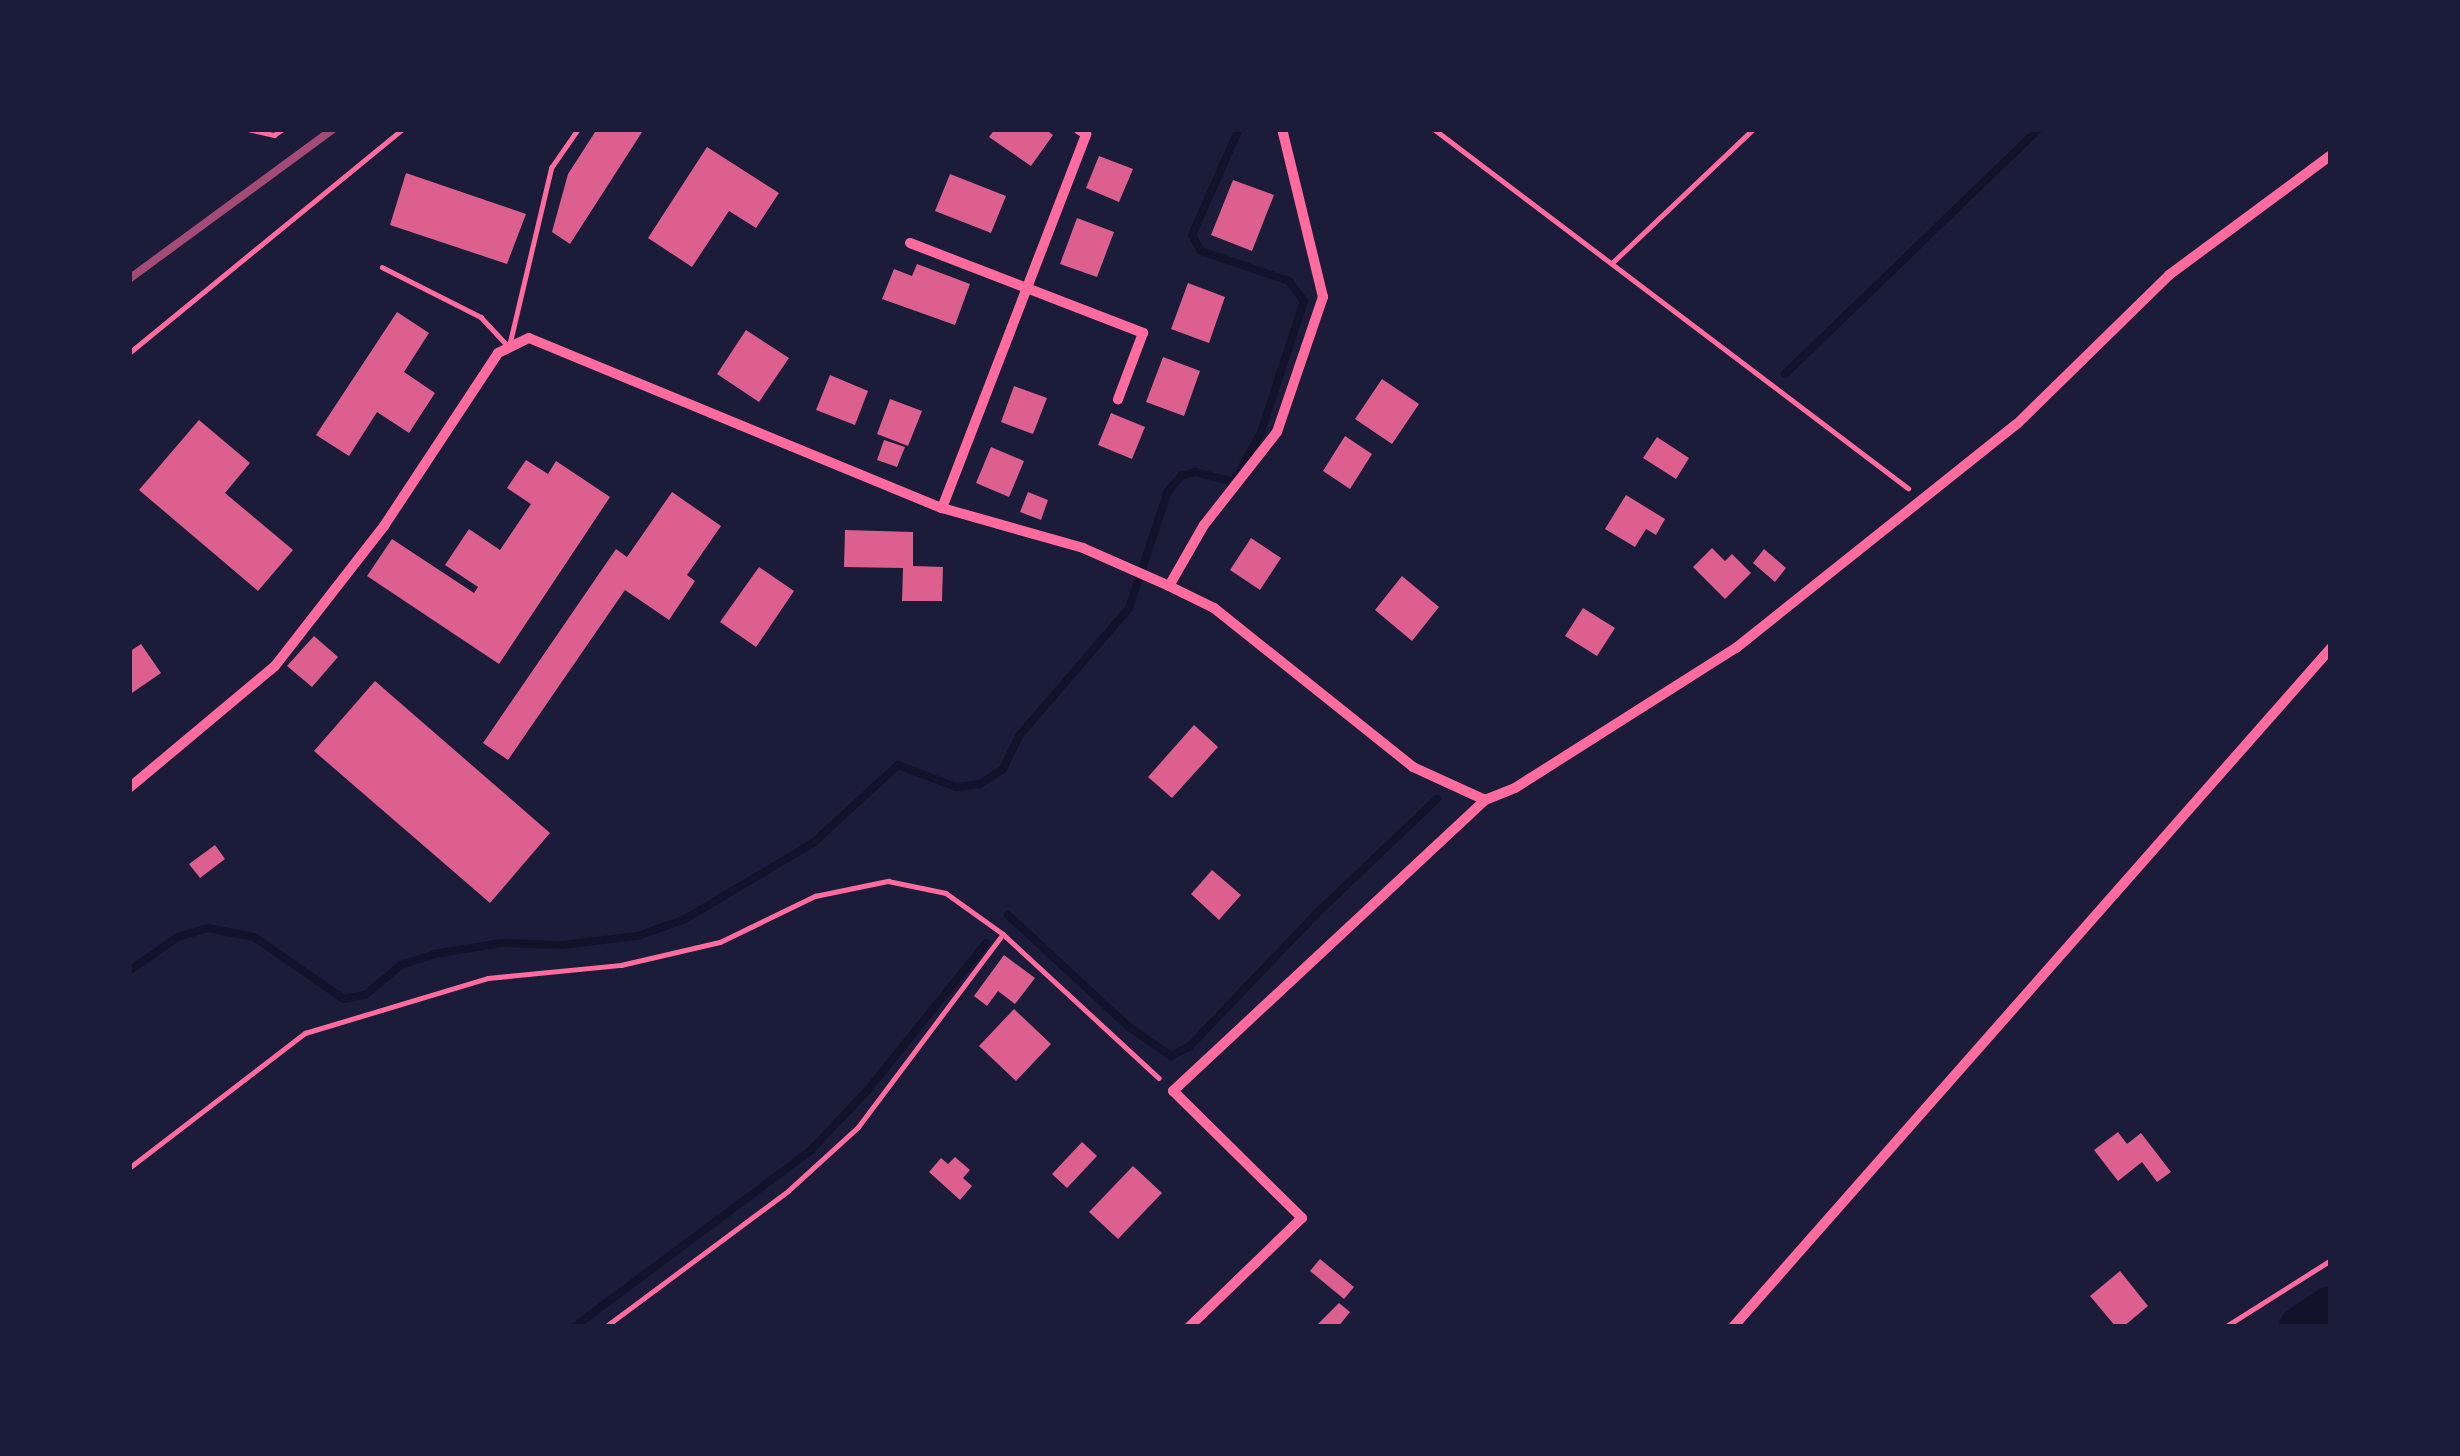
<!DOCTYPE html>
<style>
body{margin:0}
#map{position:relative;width:2460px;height:1456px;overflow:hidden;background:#1b1b3a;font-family:Commissioner,sans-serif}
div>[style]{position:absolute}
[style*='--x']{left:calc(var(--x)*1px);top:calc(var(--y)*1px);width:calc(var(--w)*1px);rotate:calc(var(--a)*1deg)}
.stream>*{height:8px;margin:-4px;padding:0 4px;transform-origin:4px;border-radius:4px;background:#12122b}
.river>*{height:42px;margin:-21px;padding:0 21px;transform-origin:21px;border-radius:21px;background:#12122b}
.building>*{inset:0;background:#dd5f8e}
.path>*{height:4.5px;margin:-2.25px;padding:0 2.25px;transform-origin:2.25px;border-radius:2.25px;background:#ff6b9d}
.service>*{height:4.5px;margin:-2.25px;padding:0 2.25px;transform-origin:2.25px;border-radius:2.25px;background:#ff6b9d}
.minor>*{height:10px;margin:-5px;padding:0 5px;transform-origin:5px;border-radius:5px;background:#ff6b9d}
.rail>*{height:8px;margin:-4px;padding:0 4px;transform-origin:4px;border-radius:4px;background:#a44b75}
span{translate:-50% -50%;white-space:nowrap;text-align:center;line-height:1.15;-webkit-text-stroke:12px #1b1b3a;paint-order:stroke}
.frame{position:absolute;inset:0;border:132px solid #1b1b3a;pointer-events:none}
</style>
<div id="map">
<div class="stream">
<div style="--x:1785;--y:374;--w:353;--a:-44"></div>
<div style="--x:1008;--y:915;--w:165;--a:42.8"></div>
<div style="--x:1129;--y:1027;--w:51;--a:34.6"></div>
<div style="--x:1171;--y:1056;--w:20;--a:-27"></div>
<div style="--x:1189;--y:1047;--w:182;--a:-46.3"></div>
<div style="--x:1315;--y:915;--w:168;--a:-43.6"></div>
<div style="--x:129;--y:971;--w:60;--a:-34.8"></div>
<div style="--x:178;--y:937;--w:31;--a:-17"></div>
<div style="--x:208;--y:928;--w:47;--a:11.1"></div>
<div style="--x:254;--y:937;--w:109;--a:34.6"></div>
<div style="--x:344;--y:999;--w:21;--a:-11"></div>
<div style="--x:365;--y:995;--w:47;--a:-39.8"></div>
<div style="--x:401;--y:965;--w:35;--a:-18"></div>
<div style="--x:434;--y:954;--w:68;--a:-9.3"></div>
<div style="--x:501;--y:943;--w:61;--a:1.9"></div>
<div style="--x:562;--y:945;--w:77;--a:-6.8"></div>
<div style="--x:638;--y:936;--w:50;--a:-19.9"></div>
<div style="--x:685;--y:919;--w:149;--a:-30.7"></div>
<div style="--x:813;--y:843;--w:115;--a:-42.5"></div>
<div style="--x:898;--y:765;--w:62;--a:20.8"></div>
<div style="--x:956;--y:787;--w:24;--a:-7"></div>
<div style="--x:980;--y:784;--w:27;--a:-33"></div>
<div style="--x:1003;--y:769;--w:37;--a:-64"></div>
<div style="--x:1019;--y:736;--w:169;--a:-49.3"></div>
<div style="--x:1129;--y:608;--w:123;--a:-71.6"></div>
<div style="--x:1168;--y:491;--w:20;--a:-49"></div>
<div style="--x:1181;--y:476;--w:15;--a:-16"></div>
<div style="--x:1195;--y:472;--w:40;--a:14.4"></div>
<div style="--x:1234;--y:482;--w:57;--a:-61.6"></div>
<div style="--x:1261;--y:432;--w:138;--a:-71.8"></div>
<div style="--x:1304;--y:301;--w:25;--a:-127"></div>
<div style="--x:1289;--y:281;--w:93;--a:-161.2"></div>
<div style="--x:1201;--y:251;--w:18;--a:-119"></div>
<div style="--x:1192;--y:235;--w:116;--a:-66.1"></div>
<div style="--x:574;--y:1327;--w:294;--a:-36.7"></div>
<div style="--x:810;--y:1151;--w:83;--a:-46.5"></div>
<div style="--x:867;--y:1091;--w:190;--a:-51.2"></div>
</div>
<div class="river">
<div style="--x:2300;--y:1327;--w:37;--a:-33"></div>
</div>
<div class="building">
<div style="clip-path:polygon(597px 129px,644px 129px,570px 244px,552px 232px,568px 174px)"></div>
<div style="clip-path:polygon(995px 129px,1045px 129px,1053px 135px,1031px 166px,989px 137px)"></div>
<div style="clip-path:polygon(707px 147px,779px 193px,756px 228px,729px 211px,692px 267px,648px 238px)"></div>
<div style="clip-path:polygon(1099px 156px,1133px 169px,1119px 202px,1086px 188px)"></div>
<div style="clip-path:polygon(406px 173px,526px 214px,507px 264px,390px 225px)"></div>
<div style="clip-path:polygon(950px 174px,1006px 196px,991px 233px,935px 211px)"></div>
<div style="clip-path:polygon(1233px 180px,1274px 195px,1252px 251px,1211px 235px)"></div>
<div style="clip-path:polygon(1077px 218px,1114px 232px,1097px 277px,1060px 264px)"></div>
<div style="clip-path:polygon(917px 264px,970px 284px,955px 325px,882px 299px,894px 269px,912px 276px)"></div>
<div style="clip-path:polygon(1188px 283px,1225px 297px,1209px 343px,1171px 329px)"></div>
<div style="clip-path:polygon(397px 312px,429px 333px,404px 372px,435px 393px,409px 433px,377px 412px,349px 456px,316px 435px)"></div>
<div style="clip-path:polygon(746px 330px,789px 358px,759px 402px,717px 374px)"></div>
<div style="clip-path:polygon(1163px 357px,1200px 371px,1184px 416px,1146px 402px)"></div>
<div style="clip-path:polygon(830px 375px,868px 391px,855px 425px,816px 410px)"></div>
<div style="clip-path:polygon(1382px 379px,1419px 404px,1392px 444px,1355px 419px)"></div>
<div style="clip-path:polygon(1014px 386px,1047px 398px,1033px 434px,1001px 422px)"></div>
<div style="clip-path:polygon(890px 399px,922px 411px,908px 446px,877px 434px)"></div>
<div style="clip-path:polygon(1111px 413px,1145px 427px,1132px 459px,1098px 445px)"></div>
<div style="clip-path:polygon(199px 420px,250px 463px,225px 493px,293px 550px,258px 591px,139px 490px)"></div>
<div style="clip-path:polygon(1345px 436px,1372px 454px,1350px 489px,1323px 471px)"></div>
<div style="clip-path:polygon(1657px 437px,1689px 458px,1676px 479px,1643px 458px)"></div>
<div style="clip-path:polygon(884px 440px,905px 447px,897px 467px,877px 460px)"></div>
<div style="clip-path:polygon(991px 447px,1024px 461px,1009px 497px,976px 483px)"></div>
<div style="clip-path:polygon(526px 460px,548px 474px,556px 461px,610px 497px,499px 664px,367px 576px,392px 539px,474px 593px,478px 587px,445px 565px,469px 529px,500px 550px,531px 504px,507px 488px)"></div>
<div style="clip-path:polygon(672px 492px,721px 526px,687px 575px,695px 581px,669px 620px,625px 590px,508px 760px,483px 743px,616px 549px,627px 557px)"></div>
<div style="clip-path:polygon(1028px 492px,1048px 500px,1041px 520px,1020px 512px)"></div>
<div style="clip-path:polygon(1626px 495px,1665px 519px,1656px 535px,1646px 529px,1635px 547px,1605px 529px)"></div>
<div style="clip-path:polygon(845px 530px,913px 532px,913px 566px,943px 567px,942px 601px,902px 601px,903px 568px,844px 567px)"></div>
<div style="clip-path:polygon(1251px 538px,1281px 558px,1260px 590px,1230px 570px)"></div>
<div style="clip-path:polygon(1712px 548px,1725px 561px,1732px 554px,1751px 573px,1725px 599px,1693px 567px)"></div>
<div style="clip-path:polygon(1764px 549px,1786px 568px,1775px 582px,1753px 563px)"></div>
<div style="clip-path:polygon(759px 567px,794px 591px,756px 647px,720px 622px)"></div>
<div style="clip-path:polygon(1402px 576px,1439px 607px,1412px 641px,1375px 610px)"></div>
<div style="clip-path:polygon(1583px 608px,1615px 628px,1597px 656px,1565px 636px)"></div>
<div style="clip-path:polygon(314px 636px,338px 657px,312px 687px,287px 666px)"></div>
<div style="clip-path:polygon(141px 644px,161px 673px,129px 695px,129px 652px)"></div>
<div style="clip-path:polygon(375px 681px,550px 833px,490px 903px,314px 751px)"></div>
<div style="clip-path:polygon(1194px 725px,1218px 747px,1172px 798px,1148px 777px)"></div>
<div style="clip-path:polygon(215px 845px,225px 859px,200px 878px,189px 864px)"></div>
<div style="clip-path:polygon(1212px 870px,1241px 895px,1219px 920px,1191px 894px)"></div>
<div style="clip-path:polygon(1004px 955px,1035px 978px,1015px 1004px,998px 991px,987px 1006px,974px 996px)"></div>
<div style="clip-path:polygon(1014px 1009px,1051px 1044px,1016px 1081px,979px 1046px)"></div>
<div style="clip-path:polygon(2118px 1132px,2127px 1144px,2141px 1133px,2171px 1172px,2157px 1182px,2142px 1162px,2118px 1181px,2094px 1150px)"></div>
<div style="clip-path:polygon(1082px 1142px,1097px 1156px,1067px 1188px,1052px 1174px)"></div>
<div style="clip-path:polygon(955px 1157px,970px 1170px,963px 1178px,972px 1186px,960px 1200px,929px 1172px,941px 1158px,948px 1164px)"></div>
<div style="clip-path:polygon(1133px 1166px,1162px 1193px,1118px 1239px,1089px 1212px)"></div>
<div style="clip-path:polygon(1320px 1259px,1354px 1287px,1344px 1299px,1310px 1271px)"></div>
<div style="clip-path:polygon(2120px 1271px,2148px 1306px,2123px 1327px,2116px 1327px,2090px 1296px)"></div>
<div style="clip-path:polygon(1339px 1303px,1350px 1312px,1338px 1327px,1315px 1327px)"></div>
</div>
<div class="path">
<div style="--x:248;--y:129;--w:27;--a:13"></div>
<div style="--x:274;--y:135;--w:11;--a:-34"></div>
<div style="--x:1434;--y:129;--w:595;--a:37.14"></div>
<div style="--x:1612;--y:263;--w:195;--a:-43.5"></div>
<div style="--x:129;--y:353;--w:354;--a:-39.3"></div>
<div style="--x:129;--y:1168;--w:222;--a:-37.5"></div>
<div style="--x:305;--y:1033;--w:191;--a:-16.7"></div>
<div style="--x:488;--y:978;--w:134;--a:-5.6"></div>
<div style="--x:621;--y:965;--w:102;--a:-13.1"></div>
<div style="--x:720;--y:942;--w:106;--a:-25.8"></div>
<div style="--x:815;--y:896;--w:75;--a:-11.6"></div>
<div style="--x:888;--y:881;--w:59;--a:11.7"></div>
<div style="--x:946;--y:893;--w:70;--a:35.7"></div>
<div style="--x:1003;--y:934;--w:212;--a:42.7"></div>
<div style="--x:605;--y:1327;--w:228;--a:-36.6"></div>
<div style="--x:788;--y:1191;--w:95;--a:-42.4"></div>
<div style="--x:858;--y:1127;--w:241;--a:-53.1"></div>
<div style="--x:2225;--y:1327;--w:125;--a:-32.3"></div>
</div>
<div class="service">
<div style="--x:382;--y:267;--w:111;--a:26.8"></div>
<div style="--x:481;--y:317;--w:41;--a:47"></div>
<div style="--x:510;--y:342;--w:179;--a:-76.7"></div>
<div style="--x:551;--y:168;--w:47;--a:-55.3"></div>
</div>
<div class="minor">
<div style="--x:910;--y:243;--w:250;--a:21.1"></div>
<div style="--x:1143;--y:333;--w:71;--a:110.7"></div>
<div style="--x:942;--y:508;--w:401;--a:-68.9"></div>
<div style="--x:1086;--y:134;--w:9;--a:-148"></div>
<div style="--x:1169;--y:586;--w:70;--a:-60.2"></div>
<div style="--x:1204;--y:525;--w:118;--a:-51.9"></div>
<div style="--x:1277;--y:432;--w:143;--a:-71.2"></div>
<div style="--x:1323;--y:297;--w:173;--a:-103.7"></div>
<div style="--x:129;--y:788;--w:190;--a:-39.9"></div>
<div style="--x:275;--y:666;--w:177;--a:-52.1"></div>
<div style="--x:384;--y:526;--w:207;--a:-56.6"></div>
<div style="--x:498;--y:353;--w:34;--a:-26"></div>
<div style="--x:529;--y:338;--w:447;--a:22.4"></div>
<div style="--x:942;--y:508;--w:147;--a:15.8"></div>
<div style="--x:1083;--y:548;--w:94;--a:23.8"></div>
<div style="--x:1169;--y:586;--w:50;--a:26.1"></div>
<div style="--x:1214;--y:608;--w:255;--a:38.6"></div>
<div style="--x:1413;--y:767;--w:79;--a:24.6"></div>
<div style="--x:1189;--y:1327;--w:157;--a:-44"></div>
<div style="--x:1302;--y:1218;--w:181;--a:-135.4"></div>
<div style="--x:1173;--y:1091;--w:427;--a:-43"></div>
<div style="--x:1485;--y:800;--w:32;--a:-22"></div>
<div style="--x:1515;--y:788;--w:262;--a:-32.4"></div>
<div style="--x:1736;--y:648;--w:359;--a:-38.6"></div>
<div style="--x:2017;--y:424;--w:213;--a:-44.4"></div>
<div style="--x:2169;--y:275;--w:202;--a:-36.5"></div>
<div style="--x:1733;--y:1327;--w:905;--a:-48.63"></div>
</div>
<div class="rail">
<div style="--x:129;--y:279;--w:253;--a:-36.3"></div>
</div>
<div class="frame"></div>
</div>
